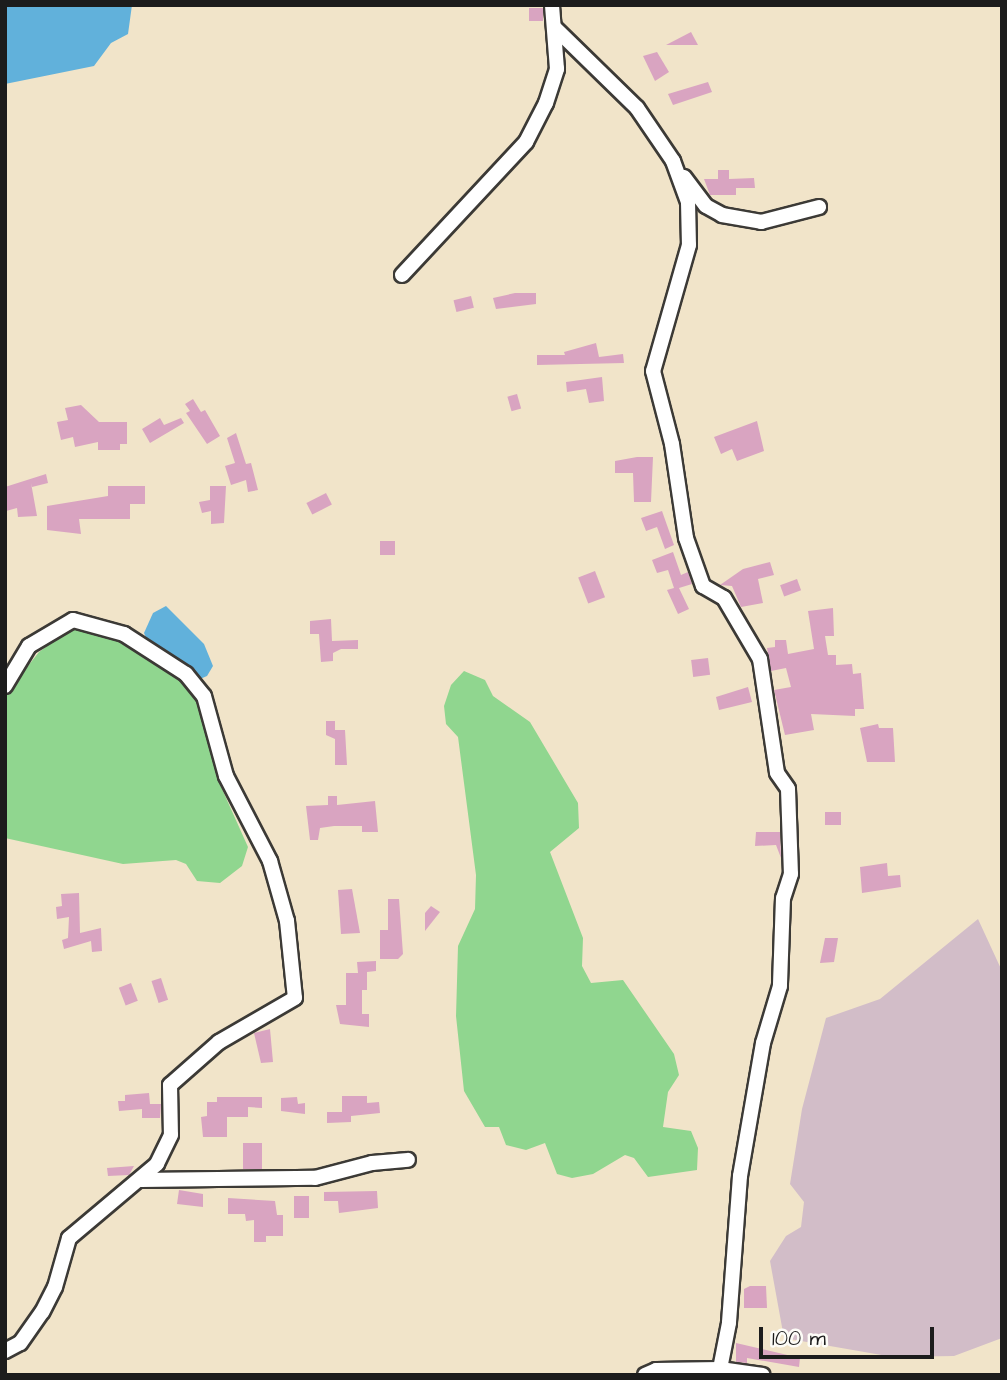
<!DOCTYPE html>
<style>
body{margin:0}
#map{position:relative;width:1007px;height:1380px;overflow:hidden;background:#f1e4c9;font-family:"Architects Daughter",sans-serif}
div>[style]{position:absolute}
[style*='--x']{left:calc(var(--x)*1px);top:calc(var(--y)*1px);width:calc(var(--w)*1px);rotate:calc(var(--a)*1deg)}
.industrial>*{inset:0;background:#d2bdc8}
.green>*{inset:0;background:#90d68f}
.water>*{inset:0;background:#61b1db}
.building>*{inset:0;background:#d9a4c1;transform-origin:0 0}
.roads{filter:drop-shadow(2px 0 #3c3a36) drop-shadow(-2px 0 #3c3a36) drop-shadow(0 2px #3c3a36) drop-shadow(0 -2px #3c3a36)}
.street>*{height:14px;margin:-7px;padding:0 7px;transform-origin:7px;border-radius:7px;background:#fff}
span{translate:-50% -50%;white-space:nowrap;text-align:center;line-height:1.15;-webkit-text-stroke:7px #fdfcf7;paint-order:stroke}
.frame{position:absolute;inset:0;border:7px solid #1c1c1c;pointer-events:none}
.scale{position:absolute;left:759px;top:1327px;width:175px;height:32px;box-sizing:border-box;border:4px solid #1c1c1c;border-top:0;padding-left:9px;font-size:21px;line-height:24px;white-space:nowrap;color:#1c1c1c;-webkit-text-stroke:5px #fdfcf7;paint-order:stroke}
</style>
<div id="map">
<div class="industrial">
<i style="clip-path:polygon(978px 919px,1002px 971px,1002px 1338px,954px 1356px,893px 1357px,784px 1338px,770px 1261px,786px 1236px,801px 1227px,804px 1202px,790px 1184px,802px 1109px,826px 1018px,880px 999px)"></i>
</div>
<div class="green">
<i style="clip-path:polygon(73px 627px,137px 645px,197px 695px,218px 780px,248px 847px,242px 866px,220px 883px,197px 881px,186px 864px,176px 860px,123px 864px,5px 838px,5px 695px,39px 652px)"></i>
<i style="clip-path:polygon(464px 671px,485px 680px,493px 696px,530px 722px,578px 803px,579px 828px,550px 852px,583px 938px,582px 966px,591px 983px,623px 980px,674px 1054px,679px 1075px,668px 1092px,663px 1127px,691px 1131px,698px 1148px,697px 1170px,648px 1177px,634px 1158px,625px 1155px,593px 1174px,572px 1178px,557px 1174px,545px 1143px,526px 1150px,506px 1145px,499px 1127px,485px 1127px,464px 1091px,456px 1016px,458px 946px,475px 909px,476px 875px,458px 737px,446px 724px,444px 706px,451px 685px)"></i>
</div>
<div class="water">
<i style="clip-path:polygon(5px 5px,132px 5px,128px 34px,111px 43px,94px 66px,5px 84px)"></i>
<i style="clip-path:polygon(166px 606px,204px 644px,213px 666px,207px 676px,200px 679px,147px 640px,144px 633px,153px 613px)"></i>
</div>
<div class="building">
<i style="left:529px;top:8px;width:14px;height:13px"></i>
<i style="clip-path:polygon(691px 32px,698px 45px,666px 45px)"></i>
<i style="clip-path:polygon(657px 52px,669px 72px,655px 81px,643px 56px)"></i>
<i style="clip-path:polygon(708px 82px,712px 92px,673px 105px,668px 94px)"></i>
<i style="clip-path:polygon(718px 170px,729px 170px,729px 179px,754px 178px,755px 188px,736px 188px,736px 195px,710px 195px,704px 179px,718px 179px)"></i>
<i style="clip-path:polygon(515px 293px,536px 293px,536px 304px,496px 309px,493px 298px)"></i>
<i style="left:471px;top:296px;width:12px;height:18px;rotate:76deg"></i>
<i style="clip-path:polygon(596px 343px,599px 357px,623px 354px,624px 363px,537px 365px,537px 355px,565px 355px,564px 352px)"></i>
<i style="clip-path:polygon(602px 377px,604px 401px,589px 403px,586px 389px,567px 392px,566px 382px)"></i>
<i style="left:517px;top:394px;width:15px;height:10px;rotate:74deg"></i>
<i style="clip-path:polygon(193px 399px,201px 412px,205px 410px,220px 436px,207px 444px,186px 413px,190px 411px,185px 404px)"></i>
<i style="clip-path:polygon(81px 405px,99px 422px,127px 422px,127px 444px,120px 444px,120px 450px,98px 450px,98px 442px,75px 447px,73px 437px,61px 440px,57px 422px,68px 420px,65px 408px)"></i>
<i style="clip-path:polygon(160px 418px,164px 425px,181px 418px,184px 423px,150px 443px,142px 429px)"></i>
<i style="clip-path:polygon(757px 421px,764px 451px,737px 461px,732px 449px,721px 454px,714px 437px)"></i>
<i style="clip-path:polygon(236px 433px,246px 464px,251px 463px,258px 490px,248px 492px,246px 480px,231px 485px,225px 466px,235px 463px,227px 438px)"></i>
<i style="clip-path:polygon(637px 457px,653px 457px,651px 502px,634px 502px,633px 473px,615px 473px,615px 461px)"></i>
<i style="clip-path:polygon(46px 474px,48px 483px,32px 487px,31px 483px,37px 516px,18px 517px,17px 508px,6px 511px,5px 487px)"></i>
<i style="clip-path:polygon(108px 486px,145px 486px,145px 504px,130px 504px,130px 519px,79px 519px,81px 534px,47px 530px,47px 506px,108px 496px)"></i>
<i style="clip-path:polygon(210px 486px,226px 486px,224px 523px,211px 524px,211px 511px,202px 513px,199px 502px,210px 500px)"></i>
<i style="left:326px;top:493px;width:13px;height:22px;rotate:63deg"></i>
<i style="clip-path:polygon(662px 511px,674px 545px,665px 549px,657px 527px,646px 531px,641px 518px)"></i>
<i style="left:380px;top:541px;width:15px;height:14px"></i>
<i style="clip-path:polygon(673px 552px,681px 575px,688px 572px,692px 584px,679px 588px,689px 609px,678px 614px,667px 590px,674px 588px,668px 570px,657px 573px,652px 560px)"></i>
<i style="clip-path:polygon(770px 562px,774px 575px,758px 579px,763px 603px,741px 607px,732px 586px,720px 585px,743px 569px)"></i>
<i style="left:595px;top:571px;width:28px;height:18px;rotate:69deg"></i>
<i style="left:797px;top:579px;width:12px;height:18px;rotate:70deg"></i>
<i style="clip-path:polygon(833px 608px,834px 636px,825px 636px,828px 655px,836px 655px,836px 665px,852px 664px,853px 674px,861px 673px,864px 709px,855px 709px,855px 716px,811px 714px,814px 730px,785px 735px,774px 690px,791px 687px,786px 668px,771px 671px,767px 648px,775px 647px,775px 640px,786px 640px,788px 654px,814px 649px,808px 611px)"></i>
<i style="clip-path:polygon(331px 619px,332px 641px,358px 640px,358px 649px,341px 649px,333px 653px,333px 661px,321px 662px,319px 634px,310px 634px,310px 621px)"></i>
<i style="left:708px;top:658px;width:17px;height:17px;rotate:83deg"></i>
<i style="clip-path:polygon(748px 687px,752px 702px,719px 710px,716px 697px)"></i>
<i style="clip-path:polygon(326px 721px,335px 721px,335px 730px,345px 730px,347px 765px,335px 765px,335px 739px,326px 735px)"></i>
<i style="clip-path:polygon(878px 724px,879px 728px,893px 728px,895px 762px,867px 762px,860px 728px)"></i>
<i style="clip-path:polygon(328px 796px,337px 796px,337px 805px,375px 801px,378px 832px,362px 832px,362px 826px,334px 826px,320px 828px,318px 840px,310px 840px,306px 806px,328px 805px)"></i>
<i style="left:825px;top:812px;width:16px;height:13px"></i>
<i style="clip-path:polygon(756px 832px,780px 832px,781px 858px,776px 845px,755px 846px)"></i>
<i style="clip-path:polygon(887px 863px,888px 876px,900px 875px,901px 887px,862px 893px,860px 867px)"></i>
<i style="clip-path:polygon(352px 889px,360px 933px,341px 934px,338px 890px)"></i>
<i style="clip-path:polygon(79px 893px,80px 933px,101px 928px,102px 951px,92px 952px,91px 941px,64px 949px,62px 940px,68px 938px,69px 917px,57px 919px,56px 907px,62px 906px,61px 894px)"></i>
<i style="clip-path:polygon(388px 899px,399px 899px,403px 954px,398px 959px,380px 959px,380px 930px,388px 930px)"></i>
<i style="clip-path:polygon(431px 906px,440px 912px,425px 931px,425px 913px)"></i>
<i style="clip-path:polygon(825px 938px,838px 938px,834px 962px,820px 963px)"></i>
<i style="clip-path:polygon(376px 961px,376px 971px,367px 972px,367px 990px,362px 990px,362px 1014px,369px 1014px,369px 1027px,340px 1024px,336px 1005px,346px 1005px,346px 973px,358px 973px,357px 962px)"></i>
<i style="left:161px;top:978px;width:23px;height:10px;rotate:72deg"></i>
<i style="left:131px;top:983px;width:19px;height:13px;rotate:69deg"></i>
<i style="clip-path:polygon(270px 1029px,273px 1062px,261px 1063px,254px 1033px)"></i>
<i style="clip-path:polygon(149px 1093px,150px 1104px,161px 1104px,160px 1118px,142px 1118px,142px 1109px,119px 1111px,118px 1101px,125px 1101px,125px 1095px)"></i>
<i style="clip-path:polygon(342px 1096px,367px 1096px,367px 1103px,379px 1102px,380px 1113px,351px 1116px,351px 1122px,327px 1123px,327px 1112px,342px 1112px)"></i>
<i style="clip-path:polygon(217px 1097px,262px 1097px,262px 1108px,248px 1107px,248px 1117px,227px 1117px,227px 1137px,203px 1137px,201px 1117px,207px 1116px,207px 1102px,217px 1102px)"></i>
<i style="clip-path:polygon(297px 1097px,298px 1104px,305px 1103px,305px 1114px,281px 1111px,281px 1098px)"></i>
<i style="left:243px;top:1143px;width:19px;height:26px"></i>
<i style="clip-path:polygon(134px 1166px,129px 1175px,108px 1176px,107px 1168px)"></i>
<i style="clip-path:polygon(179px 1190px,203px 1194px,203px 1207px,177px 1204px)"></i>
<i style="clip-path:polygon(377px 1191px,378px 1208px,339px 1213px,338px 1201px,324px 1201px,324px 1192px)"></i>
<i style="left:294px;top:1196px;width:15px;height:22px"></i>
<i style="clip-path:polygon(228px 1198px,275px 1201px,277px 1215px,283px 1215px,283px 1236px,266px 1236px,266px 1242px,254px 1242px,254px 1220px,246px 1221px,245px 1214px,228px 1214px)"></i>
<i style="clip-path:polygon(750px 1286px,766px 1286px,767px 1308px,744px 1308px,744px 1289px)"></i>
<i style="clip-path:polygon(736px 1343px,800px 1358px,799px 1367px,747px 1358px,747px 1363px,736px 1362px)"></i>
</div>
<div class="roads">
<div class="street">
<i style="--x:554;--y:27;--w:116;--a:44.3"></i>
<i style="--x:637;--y:108;--w:64;--a:55.8"></i>
<i style="--x:673;--y:161;--w:44;--a:69.9"></i>
<i style="--x:688;--y:202;--w:43;--a:88.7"></i>
<i style="--x:689;--y:245;--w:131;--a:105.9"></i>
<i style="--x:653;--y:371;--w:75;--a:75.4"></i>
<i style="--x:672;--y:444;--w:95;--a:81.5"></i>
<i style="--x:686;--y:538;--w:51;--a:70.5"></i>
<i style="--x:703;--y:586;--w:24;--a:30"></i>
<i style="--x:724;--y:598;--w:71;--a:59.5"></i>
<i style="--x:760;--y:659;--w:115;--a:81.5"></i>
<i style="--x:777;--y:773;--w:19;--a:55"></i>
<i style="--x:788;--y:789;--w:85;--a:88"></i>
<i style="--x:791;--y:874;--w:25;--a:108"></i>
<i style="--x:783;--y:898;--w:88;--a:92"></i>
<i style="--x:780;--y:986;--w:59;--a:106.6"></i>
<i style="--x:763;--y:1043;--w:135;--a:99.8"></i>
<i style="--x:740;--y:1176;--w:147;--a:94.3"></i>
<i style="--x:729;--y:1323;--w:47;--a:101.1"></i>
<i style="--x:684;--y:177;--w:36;--a:53"></i>
<i style="--x:706;--y:206;--w:18;--a:29"></i>
<i style="--x:722;--y:215;--w:40;--a:10"></i>
<i style="--x:761;--y:222;--w:60;--a:-14.5"></i>
<i style="--x:402;--y:275;--w:182;--a:-47"></i>
<i style="--x:526;--y:142;--w:44;--a:-62.9"></i>
<i style="--x:546;--y:103;--w:36;--a:-72"></i>
<i style="--x:557;--y:69;--w:64;--a:-94.5"></i>
<i style="--x:5;--y:686;--w:47;--a:-59"></i>
<i style="--x:29;--y:646;--w:51;--a:-30.6"></i>
<i style="--x:73;--y:620;--w:53;--a:15.4"></i>
<i style="--x:124;--y:634;--w:74;--a:32.8"></i>
<i style="--x:186;--y:674;--w:28;--a:51"></i>
<i style="--x:204;--y:696;--w:83;--a:74.6"></i>
<i style="--x:226;--y:776;--w:96;--a:62.6"></i>
<i style="--x:270;--y:861;--w:62;--a:74.2"></i>
<i style="--x:287;--y:921;--w:77;--a:84.1"></i>
<i style="--x:295;--y:998;--w:88;--a:149.9"></i>
<i style="--x:219;--y:1042;--w:65;--a:138.7"></i>
<i style="--x:170;--y:1085;--w:50;--a:88.9"></i>
<i style="--x:171;--y:1135;--w:32;--a:116"></i>
<i style="--x:157;--y:1164;--w:115;--a:139.9"></i>
<i style="--x:69;--y:1238;--w:51;--a:105.9"></i>
<i style="--x:55;--y:1287;--w:28;--a:117"></i>
<i style="--x:42;--y:1312;--w:38;--a:125"></i>
<i style="--x:20;--y:1343;--w:17;--a:152"></i>
<i style="--x:141;--y:1180;--w:174;--a:-0.7"></i>
<i style="--x:315;--y:1178;--w:59;--a:-14.7"></i>
<i style="--x:372;--y:1163;--w:36;--a:-5"></i>
<i style="--x:645;--y:1375;--w:12;--a:-24"></i>
<i style="--x:656;--y:1370;--w:64;--a:-0.9"></i>
<i style="--x:720;--y:1369;--w:43;--a:7.9"></i>
</div>
</div>
<div class="frame"></div>
<div class="scale">100 m</div>
</div>
